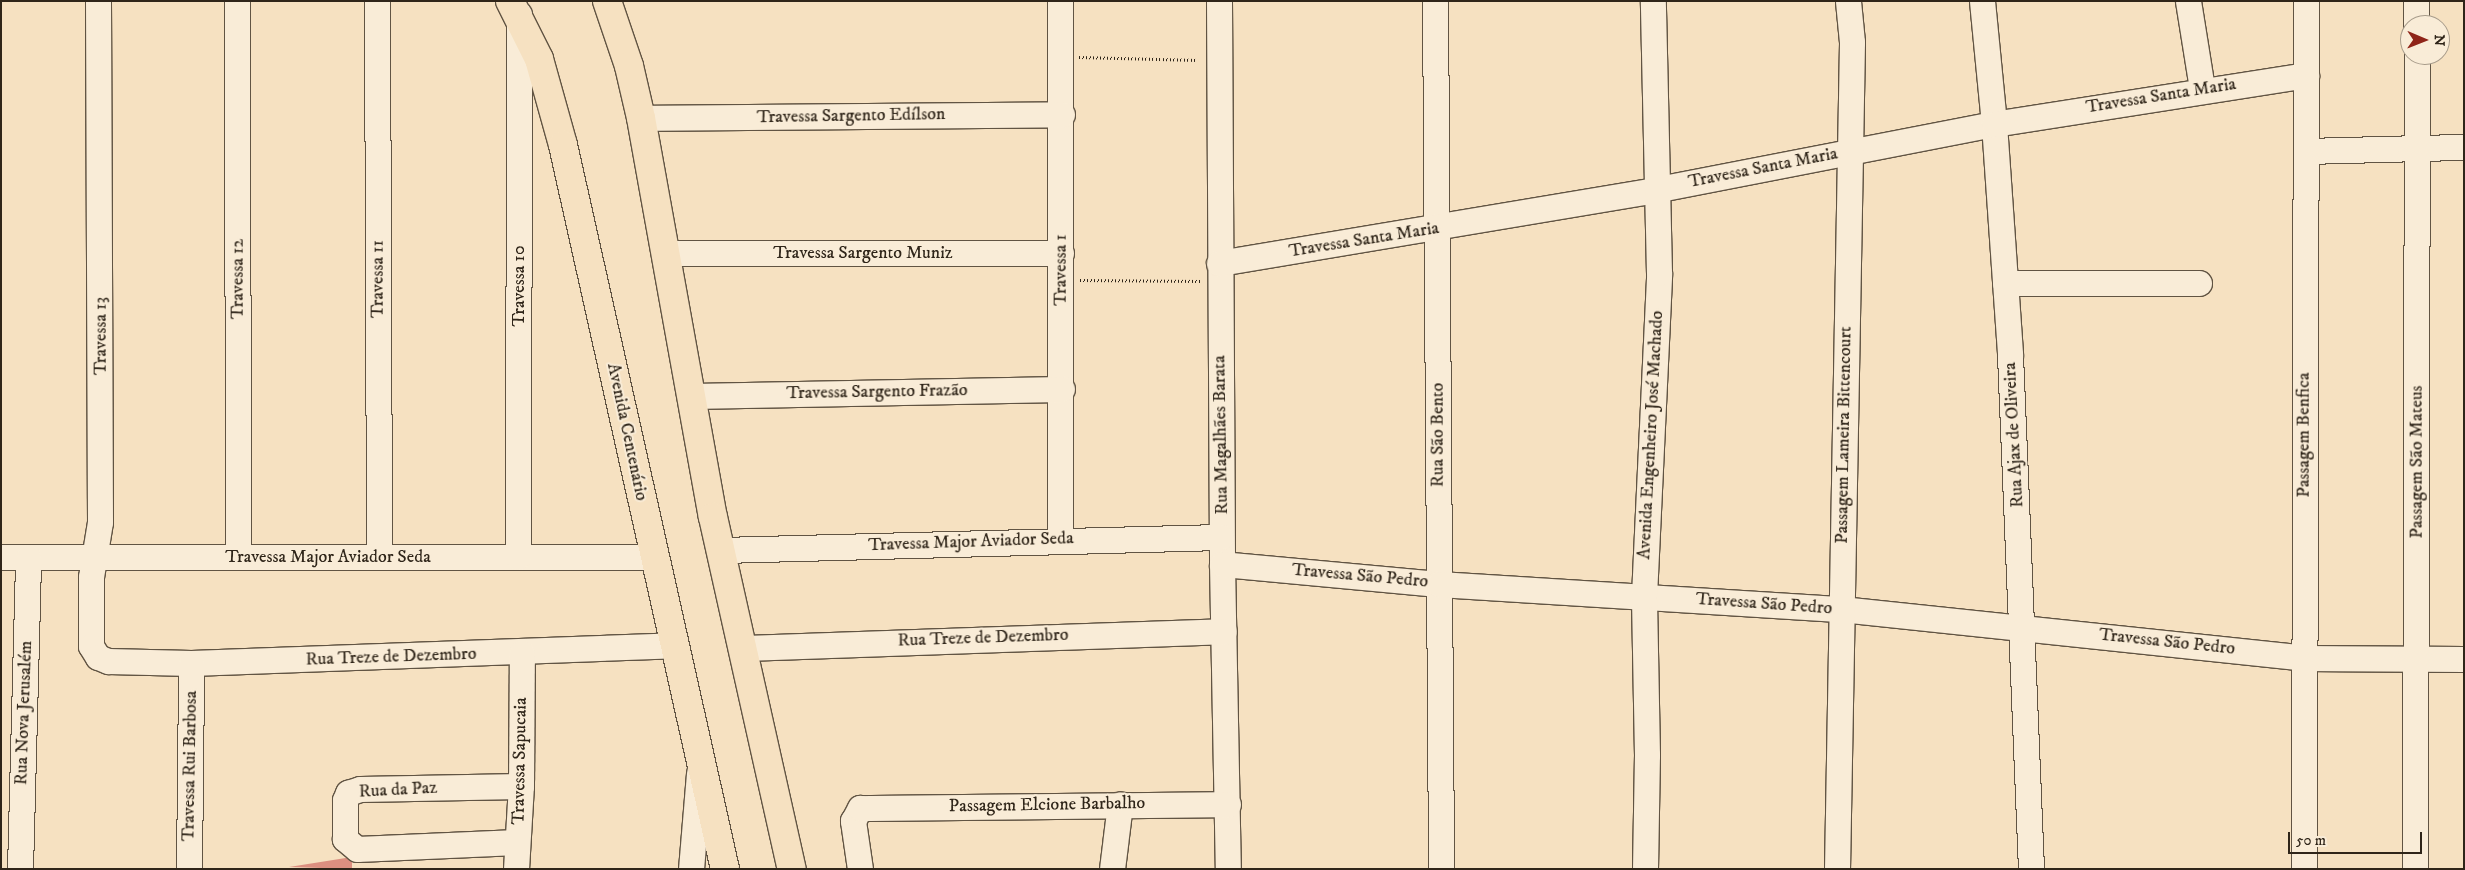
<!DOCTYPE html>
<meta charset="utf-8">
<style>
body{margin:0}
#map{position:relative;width:2465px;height:870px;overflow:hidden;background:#f6e1c1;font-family:"IM FELL DW Pica",serif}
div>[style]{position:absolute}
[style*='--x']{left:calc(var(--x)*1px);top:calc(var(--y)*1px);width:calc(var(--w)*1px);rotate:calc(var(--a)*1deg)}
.building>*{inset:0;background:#dc8f80}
.path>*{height:3px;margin-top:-1.5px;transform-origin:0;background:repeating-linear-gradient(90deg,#2f2519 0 1px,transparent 0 3.5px)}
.roads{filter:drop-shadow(1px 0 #615443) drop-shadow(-1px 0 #615443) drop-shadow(0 1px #615443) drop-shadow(0 -1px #615443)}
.minor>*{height:25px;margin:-12.5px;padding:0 12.5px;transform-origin:12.5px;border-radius:12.5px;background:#f9ecd7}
.major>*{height:28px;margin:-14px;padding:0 14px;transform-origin:14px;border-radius:14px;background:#f6e1c1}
span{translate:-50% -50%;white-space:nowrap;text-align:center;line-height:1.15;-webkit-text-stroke:4px #f9ecd7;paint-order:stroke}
.street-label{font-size:18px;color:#2f2519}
.frame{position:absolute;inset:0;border:2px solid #2f2519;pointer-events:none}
.north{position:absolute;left:2400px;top:15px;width:50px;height:50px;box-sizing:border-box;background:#f9ecd7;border:1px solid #a89c8b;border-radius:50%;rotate:91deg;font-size:14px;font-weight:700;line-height:20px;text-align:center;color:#2f2519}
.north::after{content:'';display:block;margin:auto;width:18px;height:22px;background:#8f2418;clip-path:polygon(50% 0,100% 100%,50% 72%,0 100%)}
.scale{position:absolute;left:2288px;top:832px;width:134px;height:22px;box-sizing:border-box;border:2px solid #2f2519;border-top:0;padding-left:6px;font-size:15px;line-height:18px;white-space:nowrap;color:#2f2519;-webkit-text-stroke:4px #f9ecd7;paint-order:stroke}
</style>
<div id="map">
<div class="building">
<i style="clip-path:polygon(352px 857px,352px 869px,289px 867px)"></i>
</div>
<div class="path">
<i style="--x:1079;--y:57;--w:119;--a:1.4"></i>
<i style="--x:1080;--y:280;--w:121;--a:0.5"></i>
</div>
<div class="roads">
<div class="minor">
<i style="--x:98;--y:1;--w:521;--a:89.78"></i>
<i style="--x:100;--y:522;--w:56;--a:99.3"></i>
<i style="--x:91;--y:577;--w:69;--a:90"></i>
<i style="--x:91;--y:646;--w:13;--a:58"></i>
<i style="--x:98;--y:657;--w:11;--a:22"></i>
<i style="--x:108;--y:661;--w:83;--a:1.4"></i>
<i style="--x:191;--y:663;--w:484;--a:-2.1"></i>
<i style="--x:237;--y:1;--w:556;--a:89.9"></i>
<i style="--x:377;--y:1;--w:556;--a:89.79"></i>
<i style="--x:1060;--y:1;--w:538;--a:90"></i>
<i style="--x:1219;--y:1;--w:563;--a:89.69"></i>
<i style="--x:1222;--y:564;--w:305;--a:88.9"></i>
<i style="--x:1435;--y:1;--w:868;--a:89.6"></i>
<i style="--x:1982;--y:1;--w:124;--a:84.4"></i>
<i style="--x:1994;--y:124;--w:232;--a:86"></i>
<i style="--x:2010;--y:355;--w:514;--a:87.66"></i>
<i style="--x:2188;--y:1;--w:88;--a:80.9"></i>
<i style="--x:2416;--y:1;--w:24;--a:90"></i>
<i style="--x:641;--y:118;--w:421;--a:-0.5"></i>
<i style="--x:2306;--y:151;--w:158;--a:-1.5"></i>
<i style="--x:664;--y:253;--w:397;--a:0"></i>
<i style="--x:1219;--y:263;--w:446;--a:-9.5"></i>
<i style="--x:1659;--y:189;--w:341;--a:-11"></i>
<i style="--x:1994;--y:124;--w:316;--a:-8.9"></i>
<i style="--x:2005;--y:283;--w:194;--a:0"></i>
<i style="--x:691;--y:396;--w:371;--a:-1.1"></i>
<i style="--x:721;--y:550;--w:500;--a:-1.49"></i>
<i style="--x:1;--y:557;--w:653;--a:0"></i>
<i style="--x:518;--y:557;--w:543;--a:-89.89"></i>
<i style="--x:1222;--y:564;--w:218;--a:5.3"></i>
<i style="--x:1439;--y:584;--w:403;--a:3.6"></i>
<i style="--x:1841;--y:609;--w:466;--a:6"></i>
<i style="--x:2304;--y:658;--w:160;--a:0.4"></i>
<i style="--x:743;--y:648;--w:481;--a:-2"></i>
<i style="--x:517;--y:842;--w:160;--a:177.5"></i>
<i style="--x:357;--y:849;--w:16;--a:-140"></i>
<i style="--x:345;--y:839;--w:39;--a:-90"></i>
<i style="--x:345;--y:800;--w:8;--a:-67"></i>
<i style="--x:348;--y:793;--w:13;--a:-18"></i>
<i style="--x:360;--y:789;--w:161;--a:-1.1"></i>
<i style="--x:20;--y:869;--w:312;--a:-88.5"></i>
<i style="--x:189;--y:869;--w:206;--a:-89.4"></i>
<i style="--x:516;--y:869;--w:83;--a:-86.6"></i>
<i style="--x:521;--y:786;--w:133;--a:-89.6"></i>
<i style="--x:691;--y:869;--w:96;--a:-85.2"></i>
<i style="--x:860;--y:869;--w:49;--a:-98.3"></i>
<i style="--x:853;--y:821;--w:15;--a:-62"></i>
<i style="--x:860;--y:808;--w:368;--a:-0.6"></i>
<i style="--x:1112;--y:869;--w:65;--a:-83"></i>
<i style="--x:1645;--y:869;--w:114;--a:-89"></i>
<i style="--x:1647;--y:755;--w:159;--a:-91.1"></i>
<i style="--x:1644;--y:596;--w:323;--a:-87.3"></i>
<i style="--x:1659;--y:273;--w:272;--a:-91.3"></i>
<i style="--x:1837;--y:869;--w:827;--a:-88.96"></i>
<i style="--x:1852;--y:42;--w:41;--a:-95.6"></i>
<i style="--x:2304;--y:869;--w:868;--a:-89.87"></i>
<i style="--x:2415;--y:869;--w:814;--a:-89.86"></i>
</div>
<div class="major">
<i style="--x:510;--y:1;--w:65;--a:63.4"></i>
<i style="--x:539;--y:59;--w:89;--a:74.4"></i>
<i style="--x:563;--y:145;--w:742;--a:77.39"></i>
<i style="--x:607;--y:1;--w:69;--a:71.3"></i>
<i style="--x:629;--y:66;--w:53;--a:77"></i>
<i style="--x:641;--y:118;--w:405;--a:79.8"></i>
<i style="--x:713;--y:517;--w:361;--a:77.4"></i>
</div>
</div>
<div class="street-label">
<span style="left:2161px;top:96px;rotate:-9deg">Travessa Santa Maria</span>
<span style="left:851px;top:116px;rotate:-1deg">Travessa Sargento Edílson</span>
<span style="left:1763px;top:168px;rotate:-11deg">Travessa Santa Maria</span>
<span style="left:1364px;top:240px;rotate:-9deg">Travessa Santa Maria</span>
<span style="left:863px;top:253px">Travessa Sargento Muniz</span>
<span style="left:1061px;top:270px;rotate:-90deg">Travessa 1</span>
<span style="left:238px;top:279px;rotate:-90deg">Travessa 12</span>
<span style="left:378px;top:279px;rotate:-90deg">Travessa 11</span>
<span style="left:519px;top:286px;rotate:-90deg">Travessa 10</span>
<span style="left:101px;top:336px;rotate:-90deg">Travessa 13</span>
<span style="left:877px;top:392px;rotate:-1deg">Travessa Sargento Frazão</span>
<span style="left:627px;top:432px;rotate:78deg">Avenida Centenário</span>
<span style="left:1221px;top:435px;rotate:-91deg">Rua Magalhães Barata</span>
<span style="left:1438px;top:435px;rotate:-90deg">Rua São Bento</span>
<span style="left:1651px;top:435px;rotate:-87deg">Avenida Engenheiro José Machado</span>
<span style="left:1844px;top:435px;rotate:-89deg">Passagem Lameira Bittencourt</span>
<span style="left:2014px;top:435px;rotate:-93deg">Rua Ajax de Oliveira</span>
<span style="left:2304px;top:435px;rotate:-90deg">Passagem Benfica</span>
<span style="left:2417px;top:462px;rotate:-90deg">Passagem São Mateus</span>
<span style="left:971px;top:542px;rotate:-2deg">Travessa Major Aviador Seda</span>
<span style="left:328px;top:557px">Travessa Major Aviador Seda</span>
<span style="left:1360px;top:576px;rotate:5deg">Travessa São Pedro</span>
<span style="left:1764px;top:604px;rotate:4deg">Travessa São Pedro</span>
<span style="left:983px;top:638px;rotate:-2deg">Rua Treze de Dezembro</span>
<span style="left:2167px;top:642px;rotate:6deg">Travessa São Pedro</span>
<span style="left:391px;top:657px;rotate:-2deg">Rua Treze de Dezembro</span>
<span style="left:24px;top:713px;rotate:-88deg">Rua Nova Jerusalém</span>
<span style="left:520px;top:761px;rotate:-89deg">Travessa Sapucaia</span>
<span style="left:190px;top:766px;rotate:-89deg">Travessa Rui Barbosa</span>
<span style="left:398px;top:790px;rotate:-3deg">Rua da Paz</span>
<span style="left:1047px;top:805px;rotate:-1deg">Passagem Elcione Barbalho</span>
</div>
<div class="frame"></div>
<div class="north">N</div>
<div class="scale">50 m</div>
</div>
